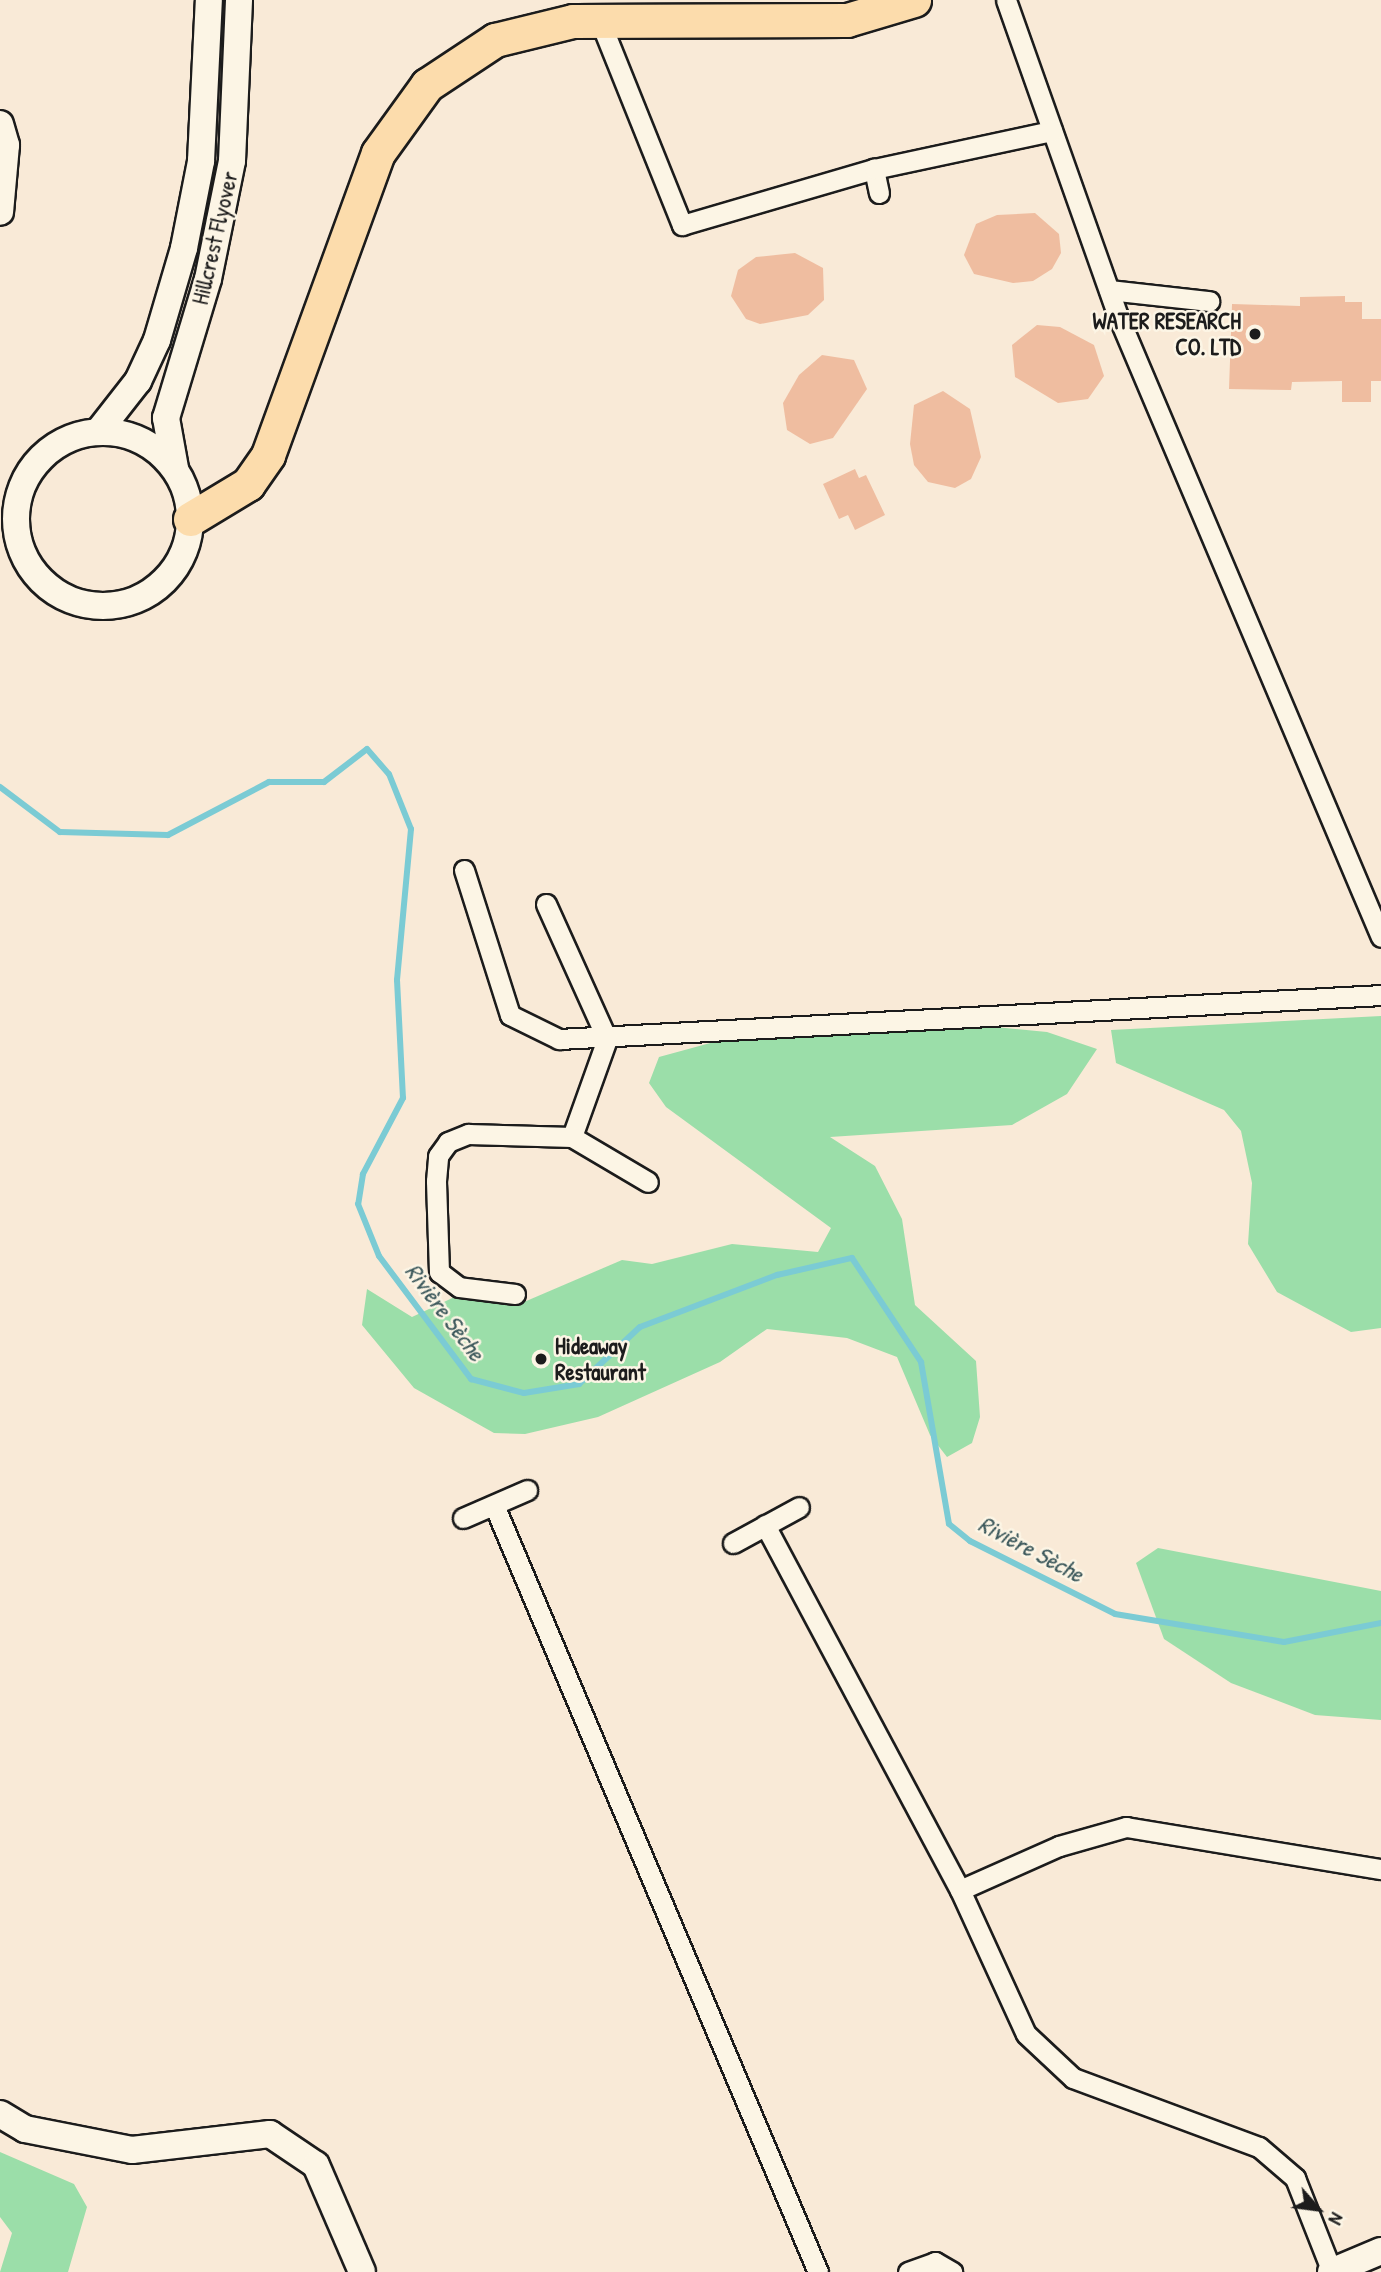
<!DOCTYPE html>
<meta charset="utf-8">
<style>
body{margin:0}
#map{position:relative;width:1381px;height:2272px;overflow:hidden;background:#f9ead7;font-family:"Patrick Hand",sans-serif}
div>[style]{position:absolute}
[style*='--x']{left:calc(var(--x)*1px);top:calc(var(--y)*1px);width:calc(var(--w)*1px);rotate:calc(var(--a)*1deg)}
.green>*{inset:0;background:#9bdea9}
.stream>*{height:6px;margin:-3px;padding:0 3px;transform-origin:3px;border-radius:3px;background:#7bcbd4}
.building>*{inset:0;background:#efbda0}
.roads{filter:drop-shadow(2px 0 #1c1c1c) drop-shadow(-2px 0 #1c1c1c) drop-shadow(0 2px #1c1c1c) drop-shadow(0 -2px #1c1c1c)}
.street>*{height:19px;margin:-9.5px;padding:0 9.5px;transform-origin:9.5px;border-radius:9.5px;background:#fcf5e5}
.secondary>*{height:26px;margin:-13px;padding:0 13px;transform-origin:13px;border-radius:13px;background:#fcf5e5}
.secondary>.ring{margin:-13px;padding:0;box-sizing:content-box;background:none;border:26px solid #fcf5e5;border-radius:50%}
.highway>*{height:33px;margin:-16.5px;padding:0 16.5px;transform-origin:16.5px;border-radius:16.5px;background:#fcdcac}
.dots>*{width:19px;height:19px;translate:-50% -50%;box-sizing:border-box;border:4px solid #fcf5e5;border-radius:50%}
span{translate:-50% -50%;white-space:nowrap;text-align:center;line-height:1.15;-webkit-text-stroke:5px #fcf5e5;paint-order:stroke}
.street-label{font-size:23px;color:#1c1c1c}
.poi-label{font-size:23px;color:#1c1c1c;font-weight:700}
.right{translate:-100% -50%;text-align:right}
.left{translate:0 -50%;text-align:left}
.water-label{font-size:24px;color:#3d595c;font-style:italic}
.north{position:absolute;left:1283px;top:2174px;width:70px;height:70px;-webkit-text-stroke:5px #fcf5e5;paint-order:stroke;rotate:118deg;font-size:19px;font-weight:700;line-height:28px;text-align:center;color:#1c1c1c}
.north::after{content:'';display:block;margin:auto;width:24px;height:32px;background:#1c1c1c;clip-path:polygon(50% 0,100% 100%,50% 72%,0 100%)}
</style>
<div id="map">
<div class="green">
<i style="clip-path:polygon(1381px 1016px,1381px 1328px,1351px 1332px,1277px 1292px,1248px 1244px,1252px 1183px,1241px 1131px,1224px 1110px,1116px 1063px,1111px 1030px)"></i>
<i style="clip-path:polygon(965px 1024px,1047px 1032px,1097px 1049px,1067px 1094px,1012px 1125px,830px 1137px,875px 1166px,902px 1219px,915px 1305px,976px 1361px,980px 1417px,972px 1443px,947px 1457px,930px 1435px,897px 1357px,847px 1338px,767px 1329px,720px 1362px,598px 1417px,525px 1434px,494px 1433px,414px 1388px,362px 1325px,367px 1289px,412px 1317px,463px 1293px,517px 1305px,622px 1260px,652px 1264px,732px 1244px,818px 1252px,831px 1228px,666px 1107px,649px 1083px,659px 1057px,714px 1042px)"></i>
<i style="clip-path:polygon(1158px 1548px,1381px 1591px,1381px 1720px,1315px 1715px,1231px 1683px,1164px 1639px,1136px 1563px)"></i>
<i style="clip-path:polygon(0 2152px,74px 2184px,87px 2207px,68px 2272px,0 2272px,12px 2233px,0 2217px)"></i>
</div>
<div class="stream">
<i style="--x:0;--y:787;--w:75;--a:36.9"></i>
<i style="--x:60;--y:832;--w:108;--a:1.6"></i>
<i style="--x:168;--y:835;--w:114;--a:-27.7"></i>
<i style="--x:269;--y:782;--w:55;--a:0"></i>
<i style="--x:324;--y:782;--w:54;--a:-37.5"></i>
<i style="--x:367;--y:749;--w:33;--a:49"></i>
<i style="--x:389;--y:774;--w:59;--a:68.2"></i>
<i style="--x:411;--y:829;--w:152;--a:95.3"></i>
<i style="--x:397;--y:980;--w:118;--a:87.1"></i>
<i style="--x:403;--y:1098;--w:86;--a:117.8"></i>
<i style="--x:363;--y:1174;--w:30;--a:99"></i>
<i style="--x:358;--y:1204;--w:56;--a:68"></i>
<i style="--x:379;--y:1256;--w:154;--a:53.2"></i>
<i style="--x:471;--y:1379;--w:55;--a:14.8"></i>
<i style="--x:524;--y:1393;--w:56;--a:-9.3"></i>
<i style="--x:579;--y:1384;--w:83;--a:-43.1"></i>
<i style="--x:640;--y:1327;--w:147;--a:-20.8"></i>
<i style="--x:777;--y:1275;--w:77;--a:-12.8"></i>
<i style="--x:852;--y:1258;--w:125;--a:56.4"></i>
<i style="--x:921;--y:1362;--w:164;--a:80.2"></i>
<i style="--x:949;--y:1524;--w:27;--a:39"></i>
<i style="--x:970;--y:1541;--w:162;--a:26.7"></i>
<i style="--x:1115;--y:1614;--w:171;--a:9.4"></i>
<i style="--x:1284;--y:1642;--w:99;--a:-11.1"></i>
</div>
<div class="building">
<i style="clip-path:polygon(1035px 213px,1059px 234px,1061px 253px,1052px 269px,1033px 281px,1013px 283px,974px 274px,964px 255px,976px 224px,997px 215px)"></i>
<i style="clip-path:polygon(795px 253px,823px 268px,824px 300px,808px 315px,760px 324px,746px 319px,731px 296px,738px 270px,756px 257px)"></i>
<i style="clip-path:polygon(1345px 296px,1345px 302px,1362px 302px,1362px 319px,1381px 319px,1381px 381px,1371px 381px,1371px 402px,1342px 402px,1342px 381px,1292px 382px,1291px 390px,1229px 389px,1232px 304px,1300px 306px,1300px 297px)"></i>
<i style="clip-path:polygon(1037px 325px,1060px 327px,1094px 345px,1104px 376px,1088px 399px,1058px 403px,1015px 377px,1012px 345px)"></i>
<i style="clip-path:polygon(822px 355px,854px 360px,867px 389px,833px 438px,810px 444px,787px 430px,783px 403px,799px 375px)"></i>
<i style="clip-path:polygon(943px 391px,970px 409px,981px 457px,971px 479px,955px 488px,928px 482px,914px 465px,910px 444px,914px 405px)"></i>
<i style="clip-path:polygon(855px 469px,859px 478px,866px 475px,885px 515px,855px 530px,848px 515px,839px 519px,823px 484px)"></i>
</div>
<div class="roads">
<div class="street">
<i style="--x:1006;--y:0;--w:335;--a:70.5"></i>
<i style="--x:1118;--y:316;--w:674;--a:67.05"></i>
<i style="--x:600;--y:21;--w:220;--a:68.1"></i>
<i style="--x:682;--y:225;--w:200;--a:-16.3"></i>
<i style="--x:879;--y:193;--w:25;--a:-102"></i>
<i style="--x:874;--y:169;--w:182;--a:-12.1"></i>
<i style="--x:1109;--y:290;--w:101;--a:6.3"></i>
<i style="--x:464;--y:870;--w:152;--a:72.4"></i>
<i style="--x:510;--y:1015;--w:55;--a:26.1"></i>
<i style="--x:559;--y:1039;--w:823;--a:-3.06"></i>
<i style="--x:546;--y:904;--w:148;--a:65.7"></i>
<i style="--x:607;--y:1039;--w:104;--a:109.7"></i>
<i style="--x:515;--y:1294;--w:56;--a:-172.9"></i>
<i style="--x:459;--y:1287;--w:25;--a:-143"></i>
<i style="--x:439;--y:1272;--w:91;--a:-91.9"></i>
<i style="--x:436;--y:1181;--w:25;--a:-85"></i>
<i style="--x:438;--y:1156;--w:17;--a:-54"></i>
<i style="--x:448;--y:1142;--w:22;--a:-22"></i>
<i style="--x:468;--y:1134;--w:104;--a:1.7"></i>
<i style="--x:572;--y:1137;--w:88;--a:30.6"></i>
<i style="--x:494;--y:1505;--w:833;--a:67.1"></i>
<i style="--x:463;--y:1518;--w:70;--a:-23.6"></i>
<i style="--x:765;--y:1525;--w:414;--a:61.9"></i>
<i style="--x:960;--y:1890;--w:158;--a:65.4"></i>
<i style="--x:1026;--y:2034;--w:64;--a:43.1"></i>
<i style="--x:1073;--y:2078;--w:198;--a:20.4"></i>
<i style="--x:1259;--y:2147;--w:48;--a:40.7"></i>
<i style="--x:1295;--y:2178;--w:101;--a:68.5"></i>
<i style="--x:733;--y:1543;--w:75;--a:-28.6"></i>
<i style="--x:960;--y:1890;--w:108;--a:-24"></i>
<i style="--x:1059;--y:1846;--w:70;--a:-15.8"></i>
<i style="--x:1126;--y:1827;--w:258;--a:9.4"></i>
<i style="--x:908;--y:2272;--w:29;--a:-20"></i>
<i style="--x:935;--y:2262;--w:20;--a:30"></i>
</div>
<div class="secondary">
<i style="--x:0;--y:124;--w:22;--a:74"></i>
<i style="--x:6;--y:145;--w:67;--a:95.1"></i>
<i class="ring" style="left:16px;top:432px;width:148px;height:148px"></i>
<i style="--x:98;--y:432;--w:65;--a:-51.9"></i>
<i style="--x:138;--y:381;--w:45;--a:-65.1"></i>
<i style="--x:157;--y:340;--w:96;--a:-73.6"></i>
<i style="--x:184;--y:248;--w:89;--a:-78.9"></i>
<i style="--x:201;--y:161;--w:161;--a:-87.2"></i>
<i style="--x:175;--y:468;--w:51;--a:-100.2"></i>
<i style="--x:166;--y:418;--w:145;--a:-73.2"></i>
<i style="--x:208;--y:279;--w:120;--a:-78.5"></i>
<i style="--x:232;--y:161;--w:161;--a:-87.5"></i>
<i style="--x:0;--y:2114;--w:29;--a:31"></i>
<i style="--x:25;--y:2129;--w:109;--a:11.1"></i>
<i style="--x:132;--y:2150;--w:139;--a:-6.6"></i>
<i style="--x:270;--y:2134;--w:55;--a:34"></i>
<i style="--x:316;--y:2165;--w:116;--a:66.7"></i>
<i style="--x:1331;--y:2272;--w:54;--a:-22.8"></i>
</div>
<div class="highway">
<i style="--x:190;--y:519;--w:68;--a:-31.1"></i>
<i style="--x:248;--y:484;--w:35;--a:-55"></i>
<i style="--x:268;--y:455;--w:321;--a:-70"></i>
<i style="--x:378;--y:153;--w:84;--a:-54.2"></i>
<i style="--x:427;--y:85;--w:82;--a:-33.5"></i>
<i style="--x:495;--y:40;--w:80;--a:-13.7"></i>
<i style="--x:573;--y:21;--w:274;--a:-0.2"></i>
<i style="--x:847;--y:20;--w:70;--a:-16.6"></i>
</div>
</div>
<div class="dots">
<i style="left:1255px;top:334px;background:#1c1c1c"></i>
<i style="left:541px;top:1359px;background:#1c1c1c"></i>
</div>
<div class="street-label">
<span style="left:215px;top:238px;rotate:-77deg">Hillcrest Flyover</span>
</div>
<div class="poi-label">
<span class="right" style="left:1241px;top:334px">WATER RESEARCH<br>CO. LTD</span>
<span class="left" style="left:555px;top:1359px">Hideaway<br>Restaurant</span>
</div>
<div class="water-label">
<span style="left:445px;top:1312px;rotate:53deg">Rivière Sèche</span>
<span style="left:1031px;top:1549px;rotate:28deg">Rivière Sèche</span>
</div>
<div class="north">N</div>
</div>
